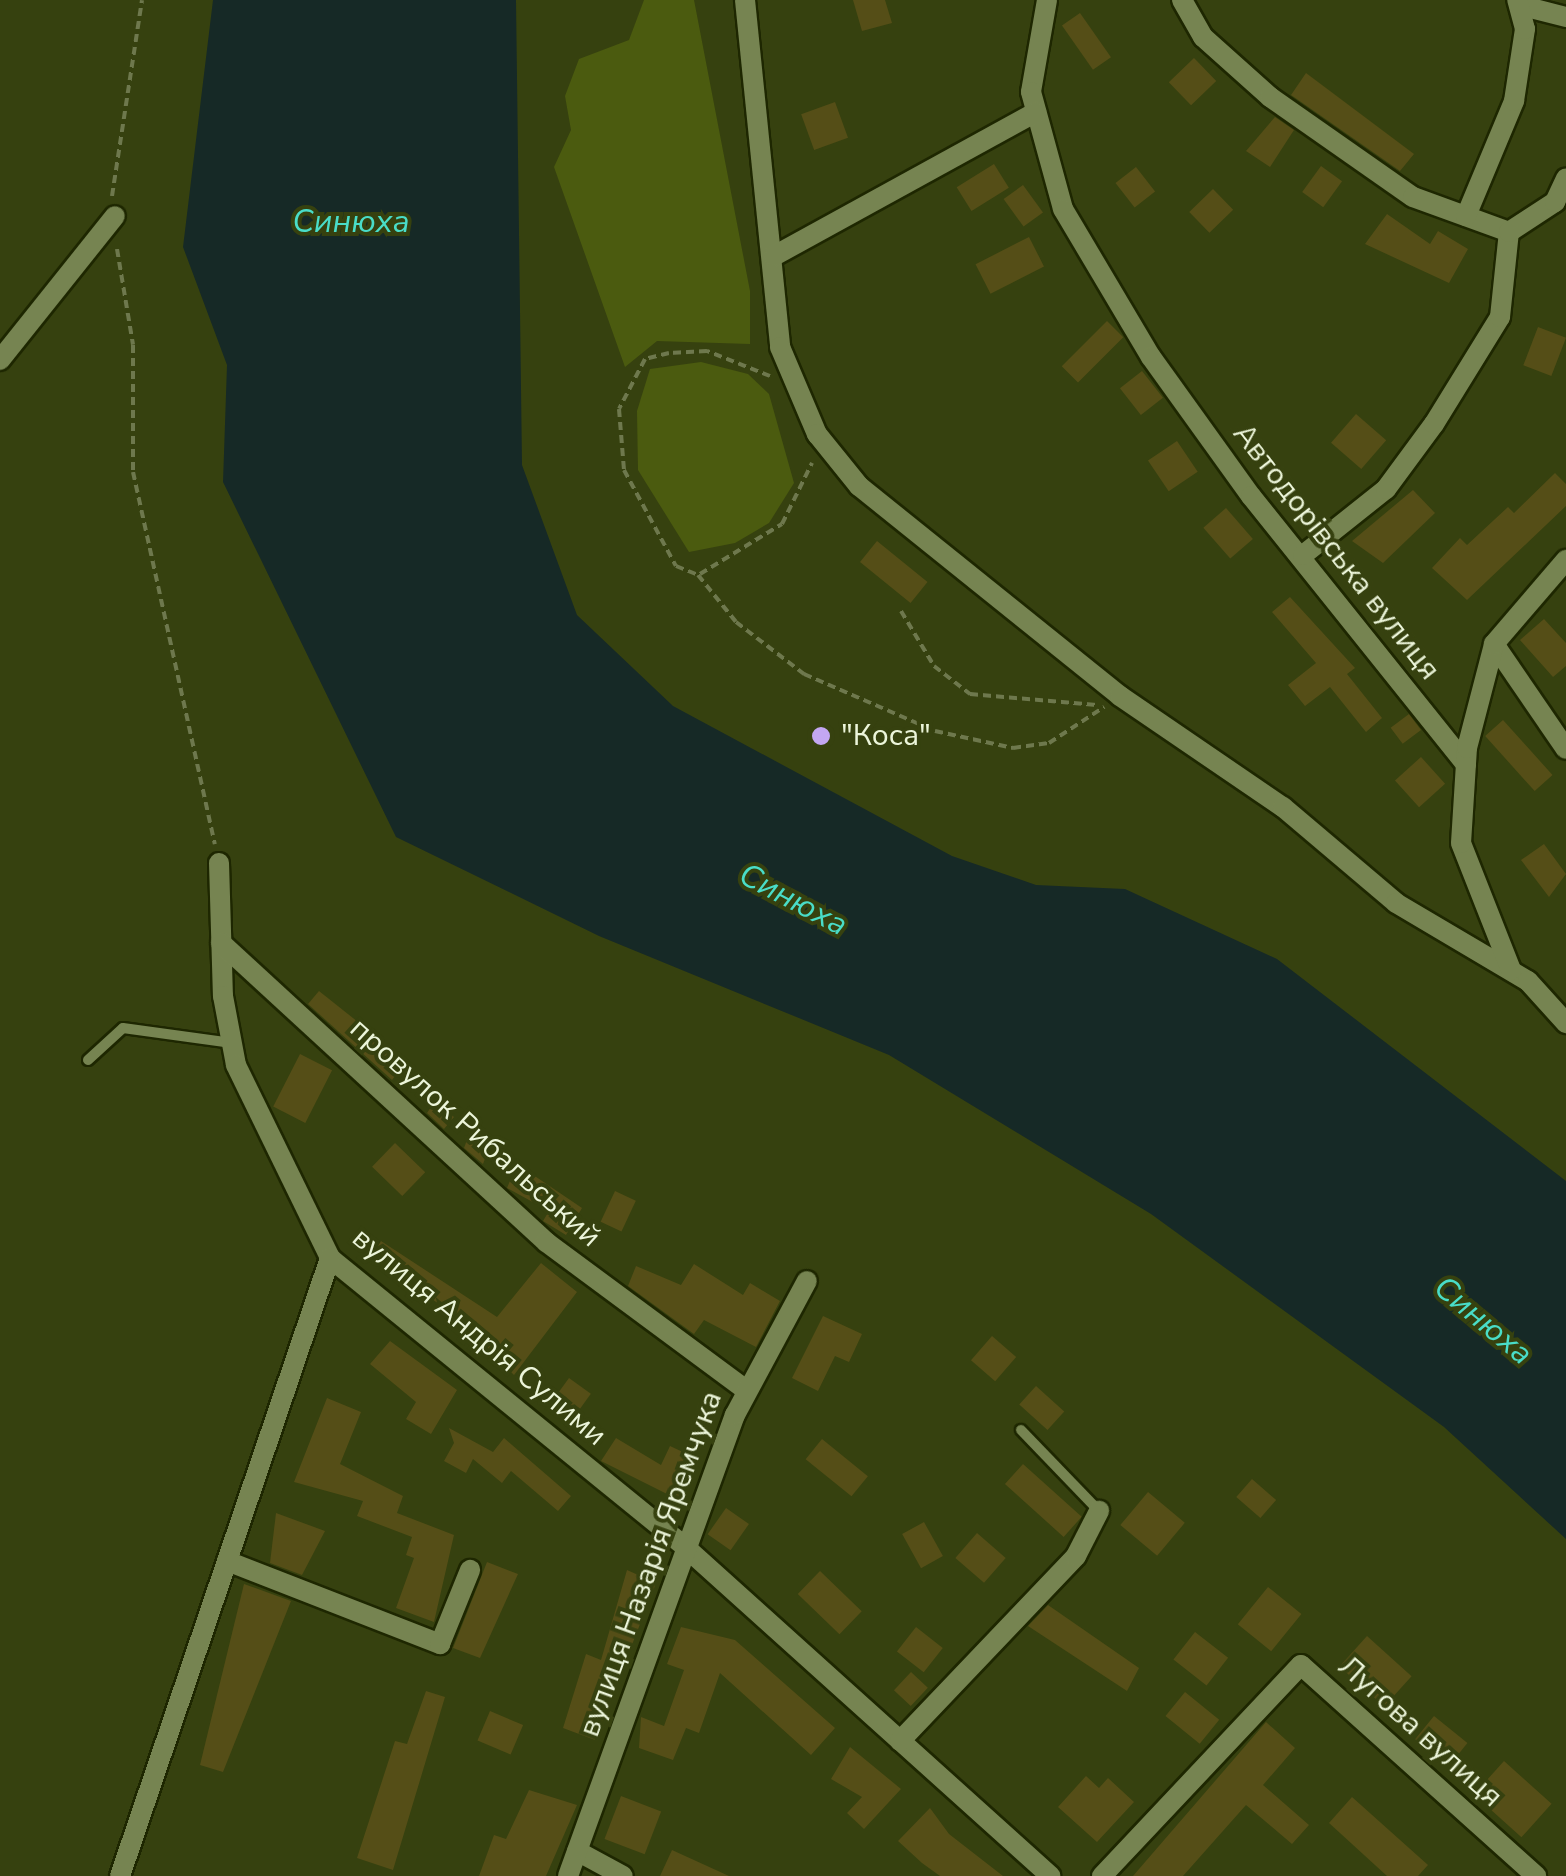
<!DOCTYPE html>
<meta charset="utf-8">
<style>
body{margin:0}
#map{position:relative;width:1566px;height:1876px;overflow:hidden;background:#36410f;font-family:"Nunito Sans",sans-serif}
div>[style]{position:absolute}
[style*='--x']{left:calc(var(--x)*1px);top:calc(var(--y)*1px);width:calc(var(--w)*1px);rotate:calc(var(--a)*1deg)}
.green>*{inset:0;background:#4b5b0f}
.water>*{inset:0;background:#162926}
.building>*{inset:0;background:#554e17;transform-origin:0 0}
.path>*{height:4px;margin-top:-2px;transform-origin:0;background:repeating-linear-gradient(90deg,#6e784d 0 8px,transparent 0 13px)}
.roads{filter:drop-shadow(2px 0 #1e2701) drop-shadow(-2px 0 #1e2701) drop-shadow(0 2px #1e2701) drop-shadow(0 -2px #1e2701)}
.lane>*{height:10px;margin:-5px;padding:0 5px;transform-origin:5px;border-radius:5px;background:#768451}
.street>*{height:20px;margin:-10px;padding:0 10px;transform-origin:10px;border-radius:10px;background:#768451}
.dots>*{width:28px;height:28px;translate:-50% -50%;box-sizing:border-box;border:5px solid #36410f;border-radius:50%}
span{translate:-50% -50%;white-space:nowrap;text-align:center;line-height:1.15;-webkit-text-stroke:8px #36410f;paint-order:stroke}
.street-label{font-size:30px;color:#ecf5da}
.poi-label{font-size:30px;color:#ecf5da}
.left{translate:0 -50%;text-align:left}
.water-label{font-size:32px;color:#49ddc8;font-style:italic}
</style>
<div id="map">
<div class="green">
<i style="clip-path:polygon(644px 0,694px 0,750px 291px,750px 344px,657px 341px,625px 367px,554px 167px,571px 130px,565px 96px,579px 59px,629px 40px)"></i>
<i style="clip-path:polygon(701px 362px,748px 374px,769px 394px,794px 483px,769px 523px,735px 543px,689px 552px,638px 470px,637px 411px,650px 369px)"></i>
</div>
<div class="water">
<i style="clip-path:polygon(213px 0,516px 0,522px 465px,577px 615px,673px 706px,952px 856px,1036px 885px,1125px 889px,1277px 959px,1566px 1181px,1566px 1539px,1444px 1427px,1151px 1214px,889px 1055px,599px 936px,396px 837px,223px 482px,227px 365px,183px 247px)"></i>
</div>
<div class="building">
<i style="clip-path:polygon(853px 0,885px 0,892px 23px,862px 31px)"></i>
<i style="left:1080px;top:13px;width:54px;height:22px;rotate:55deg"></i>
<i style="left:1194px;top:58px;width:32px;height:35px;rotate:46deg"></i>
<i style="clip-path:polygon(1306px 73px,1414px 154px,1400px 171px,1291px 95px)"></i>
<i style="left:835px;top:102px;width:38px;height:36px;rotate:70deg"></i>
<i style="clip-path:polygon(1275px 117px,1294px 130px,1270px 167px,1246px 151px)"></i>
<i style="left:994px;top:164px;width:28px;height:44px;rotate:58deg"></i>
<i style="left:1321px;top:166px;width:26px;height:32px;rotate:36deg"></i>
<i style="left:1136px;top:167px;width:31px;height:26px;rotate:52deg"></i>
<i style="left:1023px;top:185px;width:34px;height:24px;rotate:54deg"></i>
<i style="left:1213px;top:189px;width:29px;height:33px;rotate:46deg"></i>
<i style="clip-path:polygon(1387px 214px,1430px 244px,1438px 231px,1468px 249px,1449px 283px,1365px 244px)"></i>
<i style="left:1029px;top:237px;width:33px;height:60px;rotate:63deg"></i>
<i style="left:1107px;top:321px;width:23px;height:64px;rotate:45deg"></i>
<i style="left:1538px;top:327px;width:30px;height:41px;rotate:21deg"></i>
<i style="left:1142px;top:371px;width:34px;height:28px;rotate:52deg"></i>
<i style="left:1356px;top:414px;width:40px;height:38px;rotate:41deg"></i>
<i style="left:1177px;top:441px;width:37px;height:35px;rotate:56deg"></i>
<i style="clip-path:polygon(1555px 473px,1566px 484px,1566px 506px,1467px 600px,1432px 568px,1460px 538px,1467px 545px,1508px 507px,1514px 513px)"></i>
<i style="clip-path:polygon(1413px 490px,1435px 513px,1383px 563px,1352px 541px)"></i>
<i style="left:1226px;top:508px;width:41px;height:30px;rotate:49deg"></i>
<i style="left:877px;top:541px;width:65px;height:27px;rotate:39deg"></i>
<i style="clip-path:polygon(1290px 597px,1355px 668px,1347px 674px,1382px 718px,1366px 732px,1330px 687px,1305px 706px,1288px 685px,1316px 663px,1272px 612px)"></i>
<i style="clip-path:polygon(1544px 619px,1566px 643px,1566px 666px,1553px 677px,1520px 640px)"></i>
<i style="left:1409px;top:714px;width:20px;height:23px;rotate:53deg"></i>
<i style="left:1503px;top:720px;width:74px;height:24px;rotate:48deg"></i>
<i style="left:1421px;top:757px;width:36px;height:35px;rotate:48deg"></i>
<i style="clip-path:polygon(1544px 844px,1566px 874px,1549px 897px,1521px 860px)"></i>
<i style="clip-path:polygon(319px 991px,407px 1061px,392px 1080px,308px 1004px)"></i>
<i style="left:300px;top:1054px;width:36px;height:59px;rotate:27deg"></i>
<i style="clip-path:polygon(435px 1101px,454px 1117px,444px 1129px,427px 1113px)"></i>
<i style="clip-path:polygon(471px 1129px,493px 1137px,483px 1164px,464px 1148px)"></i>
<i style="left:395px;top:1143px;width:42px;height:33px;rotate:44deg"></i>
<i style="clip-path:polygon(517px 1164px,582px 1208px,566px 1235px,543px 1221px,549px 1211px,507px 1188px)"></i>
<i style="left:615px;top:1191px;width:23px;height:34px;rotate:25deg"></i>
<i style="clip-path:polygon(381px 1241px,497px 1317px,541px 1263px,577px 1292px,514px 1375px,455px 1315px,371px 1257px)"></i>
<i style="clip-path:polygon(694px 1264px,743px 1295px,750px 1283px,780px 1301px,756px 1347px,704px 1320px,694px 1334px,628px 1286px,636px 1266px,681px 1285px)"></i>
<i style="clip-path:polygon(823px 1316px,862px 1334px,849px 1362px,835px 1356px,818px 1391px,792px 1378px)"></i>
<i style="left:992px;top:1336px;width:32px;height:32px;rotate:41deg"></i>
<i style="clip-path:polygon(390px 1341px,457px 1390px,431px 1434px,406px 1419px,416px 1402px,370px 1364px)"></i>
<i style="left:569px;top:1378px;width:27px;height:34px;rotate:36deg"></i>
<i style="left:1036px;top:1386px;width:38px;height:25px;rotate:42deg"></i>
<i style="clip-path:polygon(327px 1398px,361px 1412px,340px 1464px,403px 1496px,397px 1513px,454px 1535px,434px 1622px,396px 1608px,414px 1558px,406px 1555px,412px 1537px,357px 1516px,363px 1501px,294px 1482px)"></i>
<i style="clip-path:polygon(449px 1428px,493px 1452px,504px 1438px,571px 1496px,558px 1511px,511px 1471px,502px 1483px,473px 1459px,466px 1473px,444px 1461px,454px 1443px)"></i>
<i style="clip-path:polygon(616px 1438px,661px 1465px,670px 1446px,700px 1460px,681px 1501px,601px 1461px)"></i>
<i style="left:822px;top:1439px;width:59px;height:26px;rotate:39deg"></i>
<i style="left:1023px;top:1464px;width:79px;height:27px;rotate:42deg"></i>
<i style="left:1252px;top:1479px;width:32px;height:24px;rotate:41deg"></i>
<i style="left:1148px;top:1492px;width:48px;height:43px;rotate:40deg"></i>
<i style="left:726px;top:1508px;width:28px;height:32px;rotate:35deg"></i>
<i style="clip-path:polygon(276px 1513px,325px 1531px,302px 1575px,270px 1563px)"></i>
<i style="left:924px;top:1522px;width:39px;height:25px;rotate:61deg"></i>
<i style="left:977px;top:1533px;width:38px;height:33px;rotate:41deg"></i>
<i style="clip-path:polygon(487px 1562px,518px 1574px,480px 1658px,453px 1648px)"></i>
<i style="clip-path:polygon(627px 1570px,656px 1583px,595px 1740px,563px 1728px,586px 1654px,601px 1660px)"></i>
<i style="left:820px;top:1571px;width:58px;height:32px;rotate:44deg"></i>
<i style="clip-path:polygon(244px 1584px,291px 1601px,223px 1772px,200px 1765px)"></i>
<i style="left:1268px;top:1587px;width:43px;height:48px;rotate:39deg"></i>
<i style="clip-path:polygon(1048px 1605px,1139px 1668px,1127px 1691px,1028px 1626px)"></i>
<i style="clip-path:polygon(681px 1627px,735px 1640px,835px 1728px,811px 1755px,720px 1673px,699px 1733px,686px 1728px,673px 1760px,639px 1748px,641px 1717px,664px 1726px,684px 1670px,667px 1664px)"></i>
<i style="left:916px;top:1627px;width:34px;height:31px;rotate:38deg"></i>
<i style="left:1195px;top:1632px;width:42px;height:35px;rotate:38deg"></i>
<i style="left:1367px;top:1636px;width:60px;height:41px;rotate:42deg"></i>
<i style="left:911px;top:1672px;width:23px;height:25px;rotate:43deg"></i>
<i style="clip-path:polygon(426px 1691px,445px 1697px,393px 1870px,357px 1858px,395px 1741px,407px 1744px)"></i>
<i style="left:1185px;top:1692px;width:44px;height:31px;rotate:39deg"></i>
<i style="left:490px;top:1711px;width:36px;height:32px;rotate:23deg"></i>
<i style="left:1434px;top:1716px;width:43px;height:30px;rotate:39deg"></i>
<i style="clip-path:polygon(1266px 1722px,1295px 1748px,1263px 1785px,1309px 1825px,1292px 1844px,1246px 1805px,1183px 1876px,1133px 1876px)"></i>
<i style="clip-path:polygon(850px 1747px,901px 1789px,864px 1829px,847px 1813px,862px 1797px,831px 1779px)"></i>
<i style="left:1504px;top:1761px;width:64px;height:45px;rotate:42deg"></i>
<i style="clip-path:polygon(1086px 1776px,1099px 1788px,1108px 1778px,1134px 1802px,1097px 1842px,1058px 1807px)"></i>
<i style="clip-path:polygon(529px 1790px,577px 1805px,546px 1876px,479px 1876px,494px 1835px,506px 1839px)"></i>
<i style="left:621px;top:1796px;width:43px;height:46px;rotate:21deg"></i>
<i style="clip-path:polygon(1352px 1797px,1428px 1865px,1418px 1876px,1387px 1876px,1329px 1823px)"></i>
<i style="clip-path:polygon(930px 1808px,949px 1834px,1003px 1876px,940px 1876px,922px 1863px,898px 1841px)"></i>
<i style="clip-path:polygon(672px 1850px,729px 1876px,660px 1876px)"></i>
</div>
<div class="path">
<i style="--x:112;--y:196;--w:198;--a:-81.3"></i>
<i style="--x:117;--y:249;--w:97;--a:80.5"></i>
<i style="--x:133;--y:345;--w:127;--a:90"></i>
<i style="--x:133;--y:472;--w:381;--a:77.6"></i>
<i style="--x:770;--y:376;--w:68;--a:-158.4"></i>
<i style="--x:707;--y:351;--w:38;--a:177"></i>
<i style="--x:669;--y:353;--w:25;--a:166"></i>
<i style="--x:645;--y:359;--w:56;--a:117.5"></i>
<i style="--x:619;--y:409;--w:61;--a:85.3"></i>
<i style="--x:624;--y:470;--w:109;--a:61.6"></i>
<i style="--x:676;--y:566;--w:24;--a:22"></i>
<i style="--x:698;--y:575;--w:60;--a:51"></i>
<i style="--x:736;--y:622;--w:86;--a:37.4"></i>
<i style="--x:804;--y:674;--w:143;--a:23.5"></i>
<i style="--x:935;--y:731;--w:80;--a:12.3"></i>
<i style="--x:1013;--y:748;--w:36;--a:-8"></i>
<i style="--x:1049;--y:743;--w:66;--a:-33.2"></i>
<i style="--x:700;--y:574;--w:96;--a:-31.4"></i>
<i style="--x:782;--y:524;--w:68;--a:-63.8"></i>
<i style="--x:901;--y:611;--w:64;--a:59"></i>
<i style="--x:934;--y:666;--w:46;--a:37.9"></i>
<i style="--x:970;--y:694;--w:127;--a:5"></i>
</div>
<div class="roads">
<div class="lane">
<i style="--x:88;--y:1060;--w:47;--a:-42.4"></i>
<i style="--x:123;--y:1028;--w:110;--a:7.8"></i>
<i style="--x:1021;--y:1430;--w:112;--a:46.1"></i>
</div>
<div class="street">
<i style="--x:745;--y:0;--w:349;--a:84.2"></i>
<i style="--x:780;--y:347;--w:95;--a:67"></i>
<i style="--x:817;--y:434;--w:67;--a:51.1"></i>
<i style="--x:859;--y:486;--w:335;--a:38.8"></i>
<i style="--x:1120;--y:696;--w:197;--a:34.3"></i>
<i style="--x:1283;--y:807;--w:148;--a:40.3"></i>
<i style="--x:1396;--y:903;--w:153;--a:30.6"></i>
<i style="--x:1528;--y:981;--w:57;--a:47.9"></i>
<i style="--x:1047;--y:0;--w:93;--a:99.9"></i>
<i style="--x:1031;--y:92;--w:121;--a:74.7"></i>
<i style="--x:1063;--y:209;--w:172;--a:59.3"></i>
<i style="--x:1151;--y:357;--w:171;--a:54.3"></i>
<i style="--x:1251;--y:496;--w:344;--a:51.3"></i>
<i style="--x:1182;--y:0;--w:43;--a:60.4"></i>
<i style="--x:1203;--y:37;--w:90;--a:41.8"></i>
<i style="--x:1270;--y:97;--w:174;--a:35"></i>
<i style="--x:1413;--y:197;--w:102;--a:20"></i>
<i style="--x:1519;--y:5;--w:49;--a:14.3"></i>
<i style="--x:1466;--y:216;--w:125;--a:-67.3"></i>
<i style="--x:1514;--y:101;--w:73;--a:-81.3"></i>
<i style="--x:1525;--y:29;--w:30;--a:-105"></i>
<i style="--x:774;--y:256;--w:299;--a:-28.8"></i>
<i style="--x:0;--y:360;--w:184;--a:-51.4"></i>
<i style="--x:1303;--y:555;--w:106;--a:-38.5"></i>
<i style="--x:1386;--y:489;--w:81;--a:-53.6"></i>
<i style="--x:1434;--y:424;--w:126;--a:-58.3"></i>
<i style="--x:1500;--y:317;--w:85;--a:-84"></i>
<i style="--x:1509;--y:232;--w:55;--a:-33.1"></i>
<i style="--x:1555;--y:202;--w:26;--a:-65"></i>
<i style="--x:1494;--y:644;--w:127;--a:55.6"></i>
<i style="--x:219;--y:863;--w:133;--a:88.3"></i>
<i style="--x:223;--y:996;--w:70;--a:79.3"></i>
<i style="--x:236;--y:1065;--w:215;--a:64"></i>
<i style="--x:330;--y:1258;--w:456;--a:39.1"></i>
<i style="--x:684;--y:1546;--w:493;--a:42"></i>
<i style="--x:221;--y:943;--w:442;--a:42.6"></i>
<i style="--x:546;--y:1242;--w:250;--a:36.5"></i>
<i style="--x:1511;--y:970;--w:136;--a:-111.5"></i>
<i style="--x:1461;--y:843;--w:95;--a:-86.4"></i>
<i style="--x:1467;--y:748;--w:107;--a:-75.4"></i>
<i style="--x:1494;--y:644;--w:111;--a:-49.4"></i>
<i style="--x:227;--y:1561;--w:229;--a:21.3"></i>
<i style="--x:440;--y:1644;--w:80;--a:-67.9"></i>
<i style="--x:900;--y:1741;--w:255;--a:-46.4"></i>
<i style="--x:1076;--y:1556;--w:51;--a:-62.9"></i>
<i style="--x:577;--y:1851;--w:52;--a:28.5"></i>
<i style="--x:120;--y:1876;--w:653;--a:-71.23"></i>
<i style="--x:568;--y:1876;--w:490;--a:-70.1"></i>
<i style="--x:735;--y:1415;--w:152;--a:-61.8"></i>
<i style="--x:1102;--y:1876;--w:290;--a:-46.7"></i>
<i style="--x:1301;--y:1665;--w:316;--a:41.9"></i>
</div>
</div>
<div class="dots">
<i style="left:821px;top:736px;background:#c3a7f2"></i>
</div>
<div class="street-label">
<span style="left:1336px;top:552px;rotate:52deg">Автодорівська вулиця</span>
<span style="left:475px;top:1133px;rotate:42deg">провулок Рибальський</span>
<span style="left:479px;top:1337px;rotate:40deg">вулиця Андрія Сулими</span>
<span style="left:651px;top:1564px;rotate:-70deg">вулиця Назарія Яремчука</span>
<span style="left:1420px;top:1732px;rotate:42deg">Лугова вулиця</span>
</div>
<div class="poi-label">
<span class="left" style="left:841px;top:736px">"Коса"</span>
</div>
<div class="water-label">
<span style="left:351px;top:222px">Синюха</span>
<span style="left:793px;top:900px;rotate:28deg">Синюха</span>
<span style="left:1483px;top:1321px;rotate:40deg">Синюха</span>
</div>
</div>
